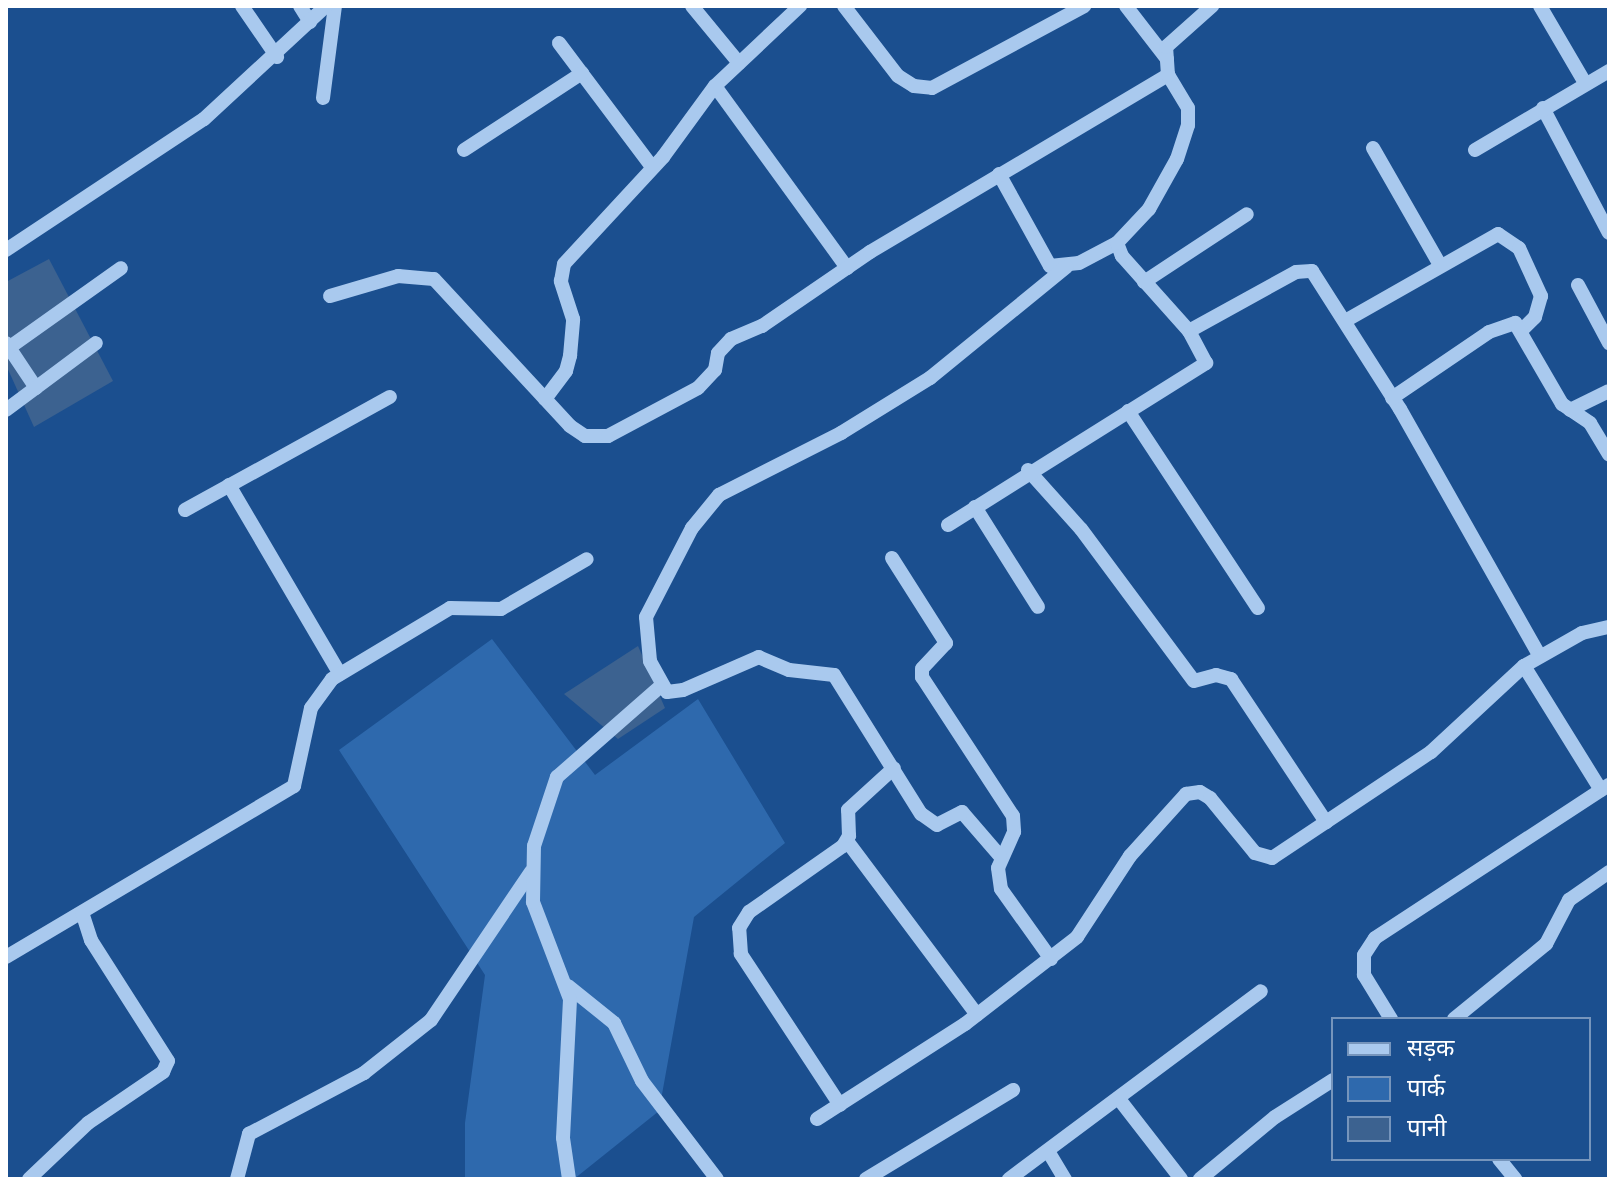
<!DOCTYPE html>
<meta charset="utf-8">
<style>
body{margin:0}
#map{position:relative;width:1615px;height:1185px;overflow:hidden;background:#1b4f8f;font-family:Signika,"Noto Sans Devanagari",sans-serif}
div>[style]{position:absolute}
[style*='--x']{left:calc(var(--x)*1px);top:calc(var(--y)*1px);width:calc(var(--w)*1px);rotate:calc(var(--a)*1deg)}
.green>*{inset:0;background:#2e69ad}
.water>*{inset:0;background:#3c6290}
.minor>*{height:14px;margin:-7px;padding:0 7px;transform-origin:7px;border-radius:7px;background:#a9c9ee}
span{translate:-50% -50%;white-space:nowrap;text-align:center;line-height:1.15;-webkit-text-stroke:7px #1b4f8f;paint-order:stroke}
.frame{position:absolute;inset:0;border:8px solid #fff;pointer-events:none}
.legend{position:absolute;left:1331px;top:1017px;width:260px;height:144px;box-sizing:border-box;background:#1b4f8f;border:2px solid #7695bc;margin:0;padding:10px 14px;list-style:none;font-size:24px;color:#fff}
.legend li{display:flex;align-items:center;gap:16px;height:40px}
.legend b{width:40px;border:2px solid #7695bc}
</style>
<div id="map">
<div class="green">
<i style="clip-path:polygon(492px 639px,595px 775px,698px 699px,785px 843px,694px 917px,659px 1111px,574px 1179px,465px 1179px,465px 1123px,485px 975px,339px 750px)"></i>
</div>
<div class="water">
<i style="clip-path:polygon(49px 259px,113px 381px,34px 427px,6px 365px,6px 282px)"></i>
<i style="clip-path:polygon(638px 646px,665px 708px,618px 739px,564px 694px)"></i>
</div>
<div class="minor">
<i style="--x:242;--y:6;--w:62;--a:55.5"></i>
<i style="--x:300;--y:6;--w:19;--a:58"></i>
<i style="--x:692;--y:6;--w:74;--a:50.5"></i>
<i style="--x:844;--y:6;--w:88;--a:52.4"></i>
<i style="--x:898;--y:76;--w:19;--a:32"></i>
<i style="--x:914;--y:86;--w:18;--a:6"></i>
<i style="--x:932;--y:88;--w:173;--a:-28.3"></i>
<i style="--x:1126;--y:6;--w:67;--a:52.3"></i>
<i style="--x:1540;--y:6;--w:89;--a:59.7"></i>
<i style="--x:559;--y:43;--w:156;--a:53.1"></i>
<i style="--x:715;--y:86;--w:225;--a:54"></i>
<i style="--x:323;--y:98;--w:93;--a:-82.6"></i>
<i style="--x:1543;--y:108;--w:141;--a:62.2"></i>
<i style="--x:1373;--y:148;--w:135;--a:60.2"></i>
<i style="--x:464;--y:150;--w:141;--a:-33.1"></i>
<i style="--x:1475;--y:150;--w:156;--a:-30.5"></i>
<i style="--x:999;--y:174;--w:105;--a:61"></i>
<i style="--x:1050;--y:266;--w:29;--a:-6"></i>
<i style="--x:1079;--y:263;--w:43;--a:-27.8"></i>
<i style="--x:6;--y:250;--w:237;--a:-33.5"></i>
<i style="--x:204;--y:119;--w:166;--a:-42.8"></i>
<i style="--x:1144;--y:282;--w:123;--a:-33.4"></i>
<i style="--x:1578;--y:285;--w:66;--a:61.9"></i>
<i style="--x:330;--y:296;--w:71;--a:-16.4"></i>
<i style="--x:398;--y:276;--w:36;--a:5"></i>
<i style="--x:434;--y:279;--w:200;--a:47.2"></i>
<i style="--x:570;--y:426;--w:18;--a:34"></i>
<i style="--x:585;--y:436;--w:23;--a:0"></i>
<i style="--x:608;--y:436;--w:102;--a:-28.1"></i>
<i style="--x:698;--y:388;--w:25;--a:-47"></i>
<i style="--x:715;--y:370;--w:17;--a:-80"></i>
<i style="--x:718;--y:353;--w:19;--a:-47"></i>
<i style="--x:731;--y:339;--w:34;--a:-23"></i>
<i style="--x:762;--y:326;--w:131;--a:-34.4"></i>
<i style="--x:870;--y:252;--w:347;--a:-30.7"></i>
<i style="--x:1345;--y:321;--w:176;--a:-29.6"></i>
<i style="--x:1498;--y:234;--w:25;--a:34"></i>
<i style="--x:1519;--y:248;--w:53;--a:65.4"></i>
<i style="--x:1541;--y:296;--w:22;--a:106"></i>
<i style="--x:1535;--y:317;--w:20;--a:135"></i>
<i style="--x:1189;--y:331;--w:122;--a:-28.9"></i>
<i style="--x:1296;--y:272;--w:16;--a:-4"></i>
<i style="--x:1312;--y:271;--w:164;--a:57.5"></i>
<i style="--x:1400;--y:409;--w:284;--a:60.5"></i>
<i style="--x:6;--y:343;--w:54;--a:56.3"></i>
<i style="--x:10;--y:347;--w:136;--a:-35.4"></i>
<i style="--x:1392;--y:398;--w:117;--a:-34.2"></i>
<i style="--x:1489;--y:332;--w:28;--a:-19"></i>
<i style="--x:1515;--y:323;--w:94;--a:59.9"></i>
<i style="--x:1562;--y:404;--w:34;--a:34"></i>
<i style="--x:1590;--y:423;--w:37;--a:59"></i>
<i style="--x:545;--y:399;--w:35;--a:-53"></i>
<i style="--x:566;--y:371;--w:16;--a:-75"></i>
<i style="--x:570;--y:356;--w:37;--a:-85"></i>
<i style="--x:573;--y:319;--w:40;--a:-108"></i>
<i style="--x:561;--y:281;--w:17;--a:-80"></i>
<i style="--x:564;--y:264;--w:146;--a:-47.2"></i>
<i style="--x:663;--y:157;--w:88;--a:-53.8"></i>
<i style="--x:715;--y:86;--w:117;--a:-43.3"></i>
<i style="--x:6;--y:410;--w:112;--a:-36.7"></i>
<i style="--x:1570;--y:410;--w:43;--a:-26"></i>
<i style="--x:1128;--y:411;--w:236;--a:56.6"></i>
<i style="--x:1028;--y:470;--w:79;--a:48.1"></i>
<i style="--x:1081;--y:529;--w:189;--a:53.4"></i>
<i style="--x:1194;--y:681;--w:23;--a:-15"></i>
<i style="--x:1216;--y:675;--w:16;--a:15"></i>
<i style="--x:1231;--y:679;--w:172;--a:56.4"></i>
<i style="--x:229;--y:485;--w:219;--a:59.6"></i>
<i style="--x:975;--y:507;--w:118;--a:57.8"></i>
<i style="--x:185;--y:510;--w:234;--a:-28.9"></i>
<i style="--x:948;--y:525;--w:305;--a:-32.1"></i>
<i style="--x:1206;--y:363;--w:36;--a:-118"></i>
<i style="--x:1189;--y:331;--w:101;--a:-131.8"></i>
<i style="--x:1122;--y:256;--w:14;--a:-111"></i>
<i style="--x:1117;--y:243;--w:47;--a:-46.7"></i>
<i style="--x:1149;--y:209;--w:57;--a:-60.8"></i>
<i style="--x:1177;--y:159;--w:36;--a:-72"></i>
<i style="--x:1188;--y:125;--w:17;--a:-90"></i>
<i style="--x:1188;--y:108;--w:39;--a:-121"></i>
<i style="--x:1168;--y:75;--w:28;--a:-94"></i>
<i style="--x:1166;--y:47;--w:62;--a:-41.7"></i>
<i style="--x:892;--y:558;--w:101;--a:57.6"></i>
<i style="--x:946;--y:643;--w:35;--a:133"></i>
<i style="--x:922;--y:669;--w:8;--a:90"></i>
<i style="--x:922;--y:677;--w:166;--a:56.8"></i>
<i style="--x:1013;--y:816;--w:16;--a:86"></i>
<i style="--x:1014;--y:832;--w:39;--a:114"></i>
<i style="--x:998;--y:868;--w:21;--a:82"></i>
<i style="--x:1001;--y:889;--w:86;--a:54.5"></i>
<i style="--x:1524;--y:666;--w:146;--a:58.2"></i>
<i style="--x:847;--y:841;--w:217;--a:53.2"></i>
<i style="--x:1000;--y:856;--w:58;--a:-130.8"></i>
<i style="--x:962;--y:812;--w:28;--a:153"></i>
<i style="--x:937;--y:825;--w:19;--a:-145"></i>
<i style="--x:921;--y:814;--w:164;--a:-122"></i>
<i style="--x:834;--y:675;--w:45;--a:-173.7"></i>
<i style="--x:789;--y:670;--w:33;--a:-157"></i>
<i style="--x:759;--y:657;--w:83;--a:156.5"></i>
<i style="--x:683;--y:690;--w:16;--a:173"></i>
<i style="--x:667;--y:692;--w:35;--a:-119"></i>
<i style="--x:650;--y:661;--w:44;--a:-95.2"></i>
<i style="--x:646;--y:617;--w:100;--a:-62.7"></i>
<i style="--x:692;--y:528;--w:43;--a:-50.7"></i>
<i style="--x:719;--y:495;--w:137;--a:-26.9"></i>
<i style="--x:841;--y:433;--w:105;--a:-31.7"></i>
<i style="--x:930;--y:378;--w:176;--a:-39.2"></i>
<i style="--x:6;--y:957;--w:335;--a:-30.7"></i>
<i style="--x:294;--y:786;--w:80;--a:-77.7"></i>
<i style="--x:311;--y:708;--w:36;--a:-54"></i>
<i style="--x:332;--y:679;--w:138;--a:-31"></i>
<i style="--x:450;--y:608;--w:51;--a:1.1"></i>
<i style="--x:501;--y:609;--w:99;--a:-30.2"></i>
<i style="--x:568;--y:986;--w:59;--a:38.8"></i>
<i style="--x:614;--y:1023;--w:64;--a:64.2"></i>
<i style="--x:642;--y:1081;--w:123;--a:52.6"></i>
<i style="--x:1391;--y:1019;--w:52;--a:-121.5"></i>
<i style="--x:1364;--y:975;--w:20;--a:-90"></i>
<i style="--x:1364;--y:955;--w:20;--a:-57"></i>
<i style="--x:1375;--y:938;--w:280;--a:-33.2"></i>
<i style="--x:1454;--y:1019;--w:119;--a:-39.2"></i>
<i style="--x:1546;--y:944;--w:50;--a:-62.4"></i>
<i style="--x:1569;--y:900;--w:49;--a:-35"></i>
<i style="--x:1119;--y:1099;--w:101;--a:52.2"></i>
<i style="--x:840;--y:1105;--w:181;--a:-123.3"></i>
<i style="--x:741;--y:954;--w:26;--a:-94"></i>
<i style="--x:739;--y:928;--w:19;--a:-58"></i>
<i style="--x:749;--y:912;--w:115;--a:-35.1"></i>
<i style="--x:843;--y:846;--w:12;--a:-59"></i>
<i style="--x:849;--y:836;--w:26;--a:-92"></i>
<i style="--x:848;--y:810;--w:62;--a:-42.4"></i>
<i style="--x:817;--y:1119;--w:176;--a:-32.7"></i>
<i style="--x:965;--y:1024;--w:142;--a:-37.8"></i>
<i style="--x:1077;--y:937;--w:97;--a:-56.8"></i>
<i style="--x:1130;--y:856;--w:84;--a:-47.9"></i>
<i style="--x:1186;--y:794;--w:14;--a:-8"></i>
<i style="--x:1200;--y:792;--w:12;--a:31"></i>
<i style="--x:1210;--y:798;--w:71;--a:50.7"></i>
<i style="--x:1255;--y:853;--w:18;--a:16"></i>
<i style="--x:1272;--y:858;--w:191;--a:-33.7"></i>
<i style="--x:1431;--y:752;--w:127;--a:-42.8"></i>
<i style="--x:1524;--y:666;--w:67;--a:-29.6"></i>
<i style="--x:1582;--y:633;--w:28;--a:-13"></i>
<i style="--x:1048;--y:1151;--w:33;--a:59"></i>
<i style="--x:1499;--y:1159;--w:26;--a:51"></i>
<i style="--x:29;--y:1179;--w:81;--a:-43.5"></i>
<i style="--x:88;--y:1123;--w:91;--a:-34.2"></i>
<i style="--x:163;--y:1072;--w:12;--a:-66"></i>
<i style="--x:168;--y:1061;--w:143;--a:-122.5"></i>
<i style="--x:91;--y:940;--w:28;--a:-108"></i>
<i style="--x:237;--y:1179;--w:47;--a:-75.1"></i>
<i style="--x:249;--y:1134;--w:130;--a:-27.9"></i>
<i style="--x:364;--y:1073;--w:85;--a:-38.3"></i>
<i style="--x:431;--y:1020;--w:179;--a:-56"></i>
<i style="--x:569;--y:1179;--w:41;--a:-98.3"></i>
<i style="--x:563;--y:1138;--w:139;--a:-87.1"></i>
<i style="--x:570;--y:999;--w:104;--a:-110.9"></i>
<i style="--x:533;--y:902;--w:56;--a:-89"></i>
<i style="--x:534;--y:846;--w:73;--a:-71.6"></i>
<i style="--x:557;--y:777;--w:138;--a:-41.2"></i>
<i style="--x:866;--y:1179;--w:172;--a:-31.2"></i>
<i style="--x:1009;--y:1179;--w:314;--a:-36.7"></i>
<i style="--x:1200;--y:1179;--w:97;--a:-39.6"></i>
<i style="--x:1275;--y:1117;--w:69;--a:-32.5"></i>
</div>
<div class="frame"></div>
<ul class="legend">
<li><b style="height:10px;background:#a9c9ee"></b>सड़क</li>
<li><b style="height:22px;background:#2e69ad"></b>पार्क</li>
<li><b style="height:22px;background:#3c6290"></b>पानी</li>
</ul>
</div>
